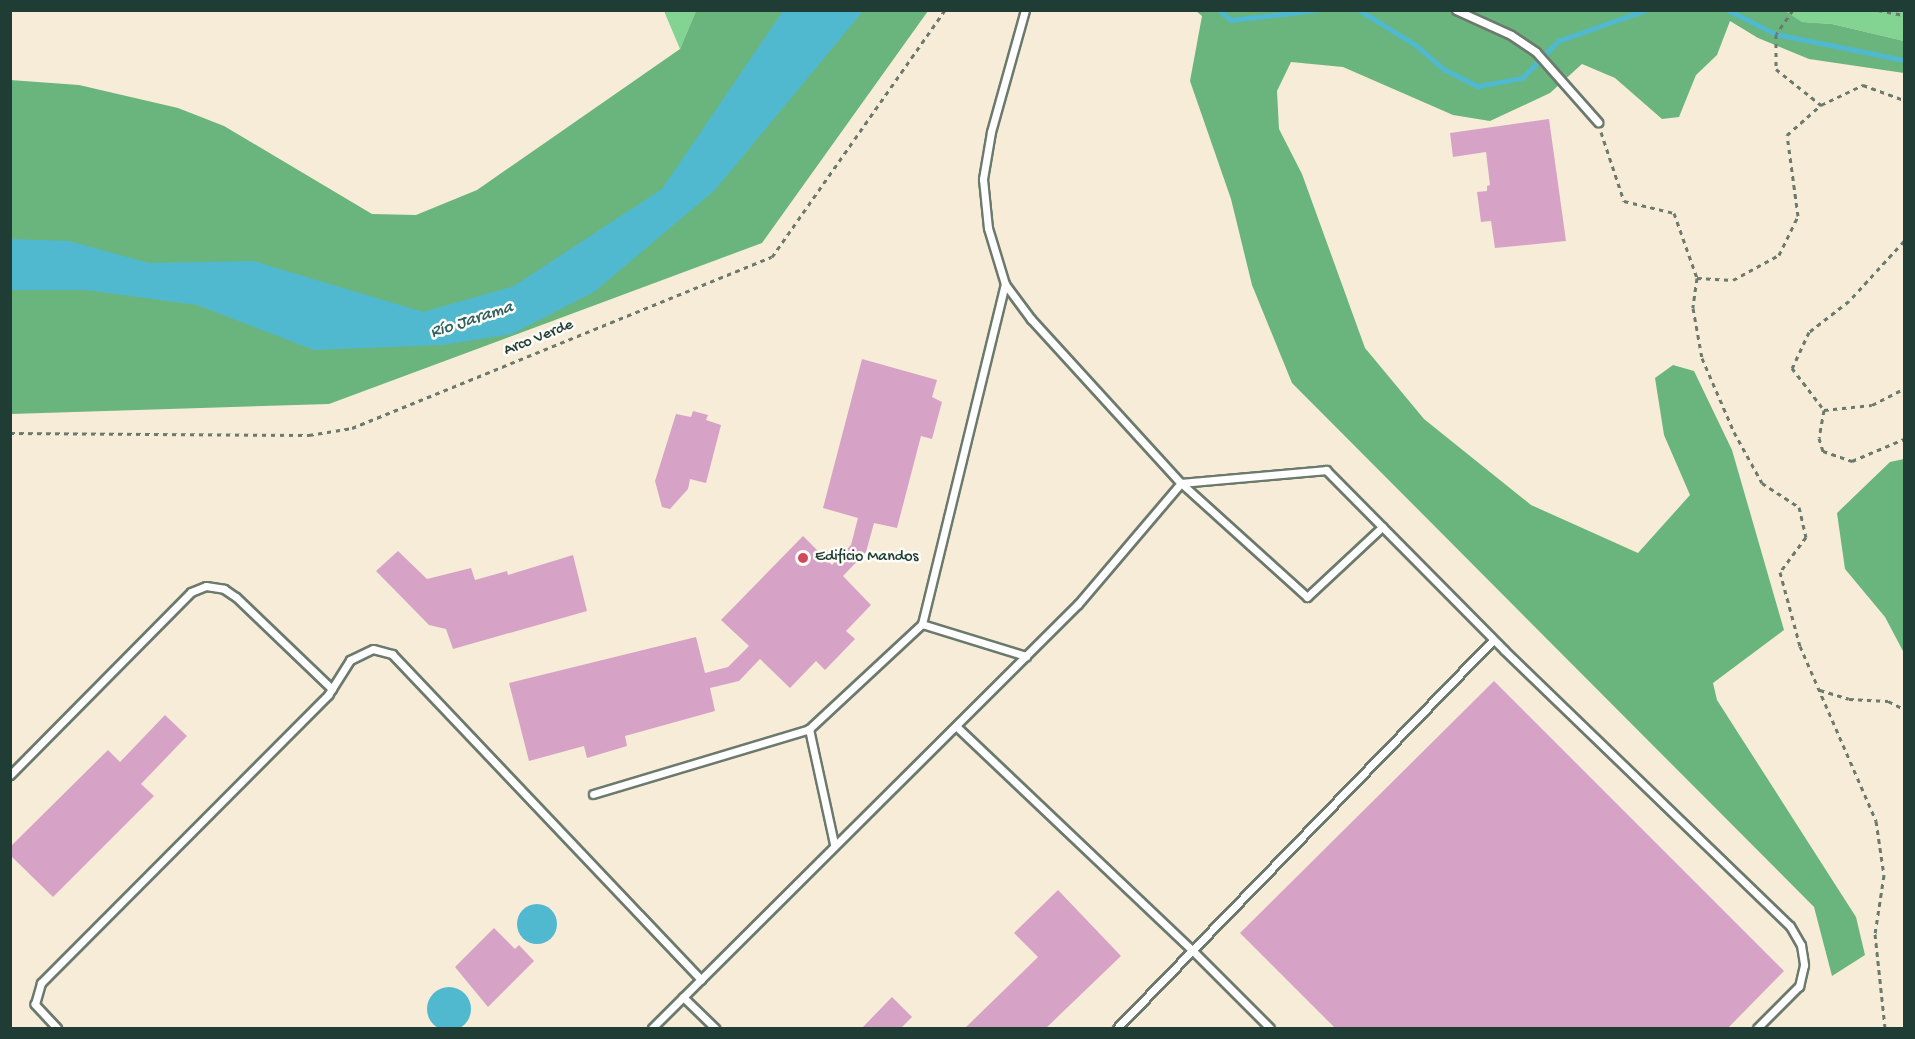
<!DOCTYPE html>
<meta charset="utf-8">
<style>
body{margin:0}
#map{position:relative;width:1915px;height:1039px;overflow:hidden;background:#f7ecd8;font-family:"Gochi Hand",sans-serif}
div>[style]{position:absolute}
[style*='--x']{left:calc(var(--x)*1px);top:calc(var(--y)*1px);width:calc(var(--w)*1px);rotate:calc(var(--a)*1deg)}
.green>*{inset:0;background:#83d393}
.forest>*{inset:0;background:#6ab57d}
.water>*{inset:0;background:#51b9cf}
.round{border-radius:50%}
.stream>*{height:4.5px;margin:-2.25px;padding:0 2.25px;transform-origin:2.25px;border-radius:2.25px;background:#51b9cf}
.building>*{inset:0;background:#d6a3c7}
.path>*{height:3px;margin-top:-1.5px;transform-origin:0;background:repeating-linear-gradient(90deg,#6b7a6d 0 4.5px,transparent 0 9px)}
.roads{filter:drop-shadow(2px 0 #6b7a6d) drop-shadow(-2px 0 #6b7a6d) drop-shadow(0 2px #6b7a6d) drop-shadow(0 -2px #6b7a6d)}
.lane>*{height:7px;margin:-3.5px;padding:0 3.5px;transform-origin:3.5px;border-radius:3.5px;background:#fff}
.dots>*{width:16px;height:16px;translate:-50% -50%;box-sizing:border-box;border:3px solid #fdfcf7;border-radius:50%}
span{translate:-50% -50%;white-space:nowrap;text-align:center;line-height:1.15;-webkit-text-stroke:5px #fdfcf7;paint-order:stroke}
.street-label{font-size:16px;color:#1f3d34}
.poi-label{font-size:16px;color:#1f3d34}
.left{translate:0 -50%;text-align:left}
.water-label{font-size:18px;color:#2e6262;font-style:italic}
.frame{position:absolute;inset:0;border:12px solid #1f3d34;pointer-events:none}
</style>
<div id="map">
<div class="green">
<i style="clip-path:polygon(664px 11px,696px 11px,680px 49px)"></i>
<i style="clip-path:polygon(1783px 11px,1904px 11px,1904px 41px,1832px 24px,1802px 22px)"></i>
</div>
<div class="forest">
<i style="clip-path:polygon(1783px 10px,1802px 22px,1832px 24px,1904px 41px,1904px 73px,1809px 59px,1758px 38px,1730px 21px,1717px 55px,1696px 75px,1679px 117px,1662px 119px,1615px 78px,1582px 64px,1550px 93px,1490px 121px,1453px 115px,1343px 67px,1291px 62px,1277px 91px,1279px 129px,1302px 174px,1365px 348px,1424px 419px,1531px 505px,1638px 553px,1690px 495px,1664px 435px,1655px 378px,1673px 365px,1694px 371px,1732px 450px,1784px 630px,1713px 683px,1717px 700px,1856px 917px,1865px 955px,1832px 976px,1814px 907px,1292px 383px,1252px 285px,1231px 199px,1190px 81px,1202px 16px,1196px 11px)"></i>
<i style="clip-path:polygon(696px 11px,928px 11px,762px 243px,329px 404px,11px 414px,10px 80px,79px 85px,178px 108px,224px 126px,372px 214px,416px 215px,477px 190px,680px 49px)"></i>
<i style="clip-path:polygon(1904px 459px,1904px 653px,1885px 617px,1845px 569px,1837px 513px,1890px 462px)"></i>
</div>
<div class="water">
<i style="clip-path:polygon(783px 11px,863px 11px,715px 190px,594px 292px,512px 334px,443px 345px,314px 350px,197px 305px,85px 290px,11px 290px,11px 239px,69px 241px,149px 263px,253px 261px,423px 312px,514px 286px,662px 189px)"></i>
<i class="round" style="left:517px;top:904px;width:40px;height:40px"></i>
<i class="round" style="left:427px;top:987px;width:44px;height:44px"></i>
</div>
<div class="stream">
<i style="--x:1219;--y:10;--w:16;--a:40"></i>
<i style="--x:1231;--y:20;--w:86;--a:-6.7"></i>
<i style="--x:1359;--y:10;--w:67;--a:31.6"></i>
<i style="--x:1416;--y:45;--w:37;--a:41"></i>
<i style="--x:1444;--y:69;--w:38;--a:27"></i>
<i style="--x:1478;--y:86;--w:45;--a:-10.3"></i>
<i style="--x:1522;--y:78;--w:52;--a:-45.8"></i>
<i style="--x:1558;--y:41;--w:93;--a:-19.4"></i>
<i style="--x:1728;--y:10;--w:54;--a:26.6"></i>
<i style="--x:1776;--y:34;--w:131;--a:11.5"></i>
</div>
<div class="building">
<i style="clip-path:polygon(1549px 119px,1566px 241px,1495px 248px,1491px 221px,1481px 222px,1477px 192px,1487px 191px,1487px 186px,1490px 185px,1486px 152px,1453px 157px,1450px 133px)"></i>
<i style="clip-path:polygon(862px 359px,937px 380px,932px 397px,942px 402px,932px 439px,921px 436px,897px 528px,874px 523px,866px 552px,843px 576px,871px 605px,846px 631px,855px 639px,825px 670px,816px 661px,790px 688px,760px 659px,739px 681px,710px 688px,715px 711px,625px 736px,627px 746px,587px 758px,584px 746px,529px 761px,509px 683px,696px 637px,705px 673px,728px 667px,749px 646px,721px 620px,803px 536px,832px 565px,851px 545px,858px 518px,823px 508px)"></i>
<i style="clip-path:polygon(693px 411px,708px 415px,706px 420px,721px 425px,706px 483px,690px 479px,688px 489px,670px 509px,662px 507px,655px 481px,676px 414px,691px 417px)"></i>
<i style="clip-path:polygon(398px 551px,427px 579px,471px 568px,475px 580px,507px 571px,508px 575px,573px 555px,587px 611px,453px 649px,446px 629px,429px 625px,376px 571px)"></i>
<i style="clip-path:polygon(1494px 681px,1784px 971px,1727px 1029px,1336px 1029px,1240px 933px)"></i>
<i style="clip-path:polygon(165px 715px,187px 736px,141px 784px,154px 796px,53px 897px,10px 855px,10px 847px,108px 750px,120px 762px)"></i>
<i style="clip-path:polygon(1058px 890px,1121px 956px,1045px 1029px,964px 1029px,1038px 957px,1014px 933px)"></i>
<i style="clip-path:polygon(494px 928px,515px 949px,519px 945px,534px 961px,488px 1007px,455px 967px)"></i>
<i style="clip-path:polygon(892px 997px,912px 1017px,900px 1029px,861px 1029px)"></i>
</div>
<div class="path">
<i style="--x:1793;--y:10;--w:29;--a:125"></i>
<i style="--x:1776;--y:34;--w:35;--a:90"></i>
<i style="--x:1776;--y:69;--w:58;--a:38.7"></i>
<i style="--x:1878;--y:10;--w:26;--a:11"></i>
<i style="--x:1601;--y:132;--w:73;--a:71.6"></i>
<i style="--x:1624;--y:201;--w:51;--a:13.5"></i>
<i style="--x:1674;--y:213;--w:69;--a:70.5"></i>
<i style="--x:1697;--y:278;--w:30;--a:98"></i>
<i style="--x:1693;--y:308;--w:51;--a:79.8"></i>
<i style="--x:1702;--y:358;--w:81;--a:66.6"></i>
<i style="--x:1734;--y:432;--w:58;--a:61.2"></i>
<i style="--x:1762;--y:483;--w:44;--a:33"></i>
<i style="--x:1799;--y:507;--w:31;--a:77"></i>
<i style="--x:1806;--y:537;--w:44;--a:126.6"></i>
<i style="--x:1780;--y:572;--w:77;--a:74.9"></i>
<i style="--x:1800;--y:646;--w:191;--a:66.5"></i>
<i style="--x:1876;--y:821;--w:55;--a:81.6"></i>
<i style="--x:1884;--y:875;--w:60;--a:98.7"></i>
<i style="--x:1875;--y:934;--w:95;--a:83.9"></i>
<i style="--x:1904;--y:241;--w:81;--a:132.5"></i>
<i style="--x:1849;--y:301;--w:51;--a:142.2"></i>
<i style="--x:1809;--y:332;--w:40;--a:115"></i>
<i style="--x:1792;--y:368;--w:53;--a:52.7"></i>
<i style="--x:1824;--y:410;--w:48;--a:-5.9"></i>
<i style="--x:1872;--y:405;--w:36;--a:-27"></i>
<i style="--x:1697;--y:278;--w:36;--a:3"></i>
<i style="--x:1733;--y:280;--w:52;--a:-28.5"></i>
<i style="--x:1779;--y:255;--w:43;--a:-64"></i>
<i style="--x:1798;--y:216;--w:82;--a:-97.7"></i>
<i style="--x:1787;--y:135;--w:45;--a:-41.4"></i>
<i style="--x:1821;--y:105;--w:47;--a:-25.5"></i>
<i style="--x:1863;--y:85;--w:44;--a:20.1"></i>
<i style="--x:1824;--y:410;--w:28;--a:100"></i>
<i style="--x:1819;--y:438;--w:14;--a:73"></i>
<i style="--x:1823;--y:451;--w:31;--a:19"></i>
<i style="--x:1852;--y:461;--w:56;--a:-22.9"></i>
<i style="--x:10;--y:433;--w:299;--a:0.4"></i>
<i style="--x:309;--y:435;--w:44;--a:-9.2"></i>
<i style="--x:352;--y:428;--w:453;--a:-22.2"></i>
<i style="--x:772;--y:257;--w:302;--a:-55"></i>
<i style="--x:1820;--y:690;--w:30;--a:17"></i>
<i style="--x:1849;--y:699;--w:39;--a:3"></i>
<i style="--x:1888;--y:701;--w:18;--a:27"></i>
</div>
<div class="roads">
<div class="lane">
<i style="--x:1025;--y:10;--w:127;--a:105.6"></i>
<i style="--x:991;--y:132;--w:48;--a:99.7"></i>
<i style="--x:983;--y:179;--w:49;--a:84.2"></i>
<i style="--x:988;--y:228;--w:59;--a:73.1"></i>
<i style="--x:1005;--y:284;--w:44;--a:53.4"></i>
<i style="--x:1031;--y:319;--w:222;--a:47.6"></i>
<i style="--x:1181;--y:483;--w:170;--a:42.1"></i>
<i style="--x:1307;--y:597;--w:103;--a:-43"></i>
<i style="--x:1456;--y:10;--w:60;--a:24.4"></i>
<i style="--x:1511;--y:35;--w:30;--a:34"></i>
<i style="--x:1536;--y:52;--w:94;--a:48.5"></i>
<i style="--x:922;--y:624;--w:109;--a:17.1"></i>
<i style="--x:957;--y:727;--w:324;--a:43.5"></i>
<i style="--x:1192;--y:950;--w:110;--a:45"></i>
<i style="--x:809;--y:729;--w:118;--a:77.7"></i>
<i style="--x:10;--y:775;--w:257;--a:-45.3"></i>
<i style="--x:191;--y:592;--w:16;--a:-22"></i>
<i style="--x:206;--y:586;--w:18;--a:9"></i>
<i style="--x:224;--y:589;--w:14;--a:34"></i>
<i style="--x:236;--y:597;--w:133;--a:43.8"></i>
<i style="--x:593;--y:794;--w:226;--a:-16.7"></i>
<i style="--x:809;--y:729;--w:154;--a:-42.9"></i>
<i style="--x:922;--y:624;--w:350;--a:-76.3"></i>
<i style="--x:683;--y:997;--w:45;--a:44.1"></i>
<i style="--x:57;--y:1028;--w:33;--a:-133"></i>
<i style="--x:35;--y:1004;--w:22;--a:-74"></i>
<i style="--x:41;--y:983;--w:407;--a:-45.1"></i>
<i style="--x:328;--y:695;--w:41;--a:-57.8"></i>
<i style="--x:350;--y:660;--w:25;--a:-26"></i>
<i style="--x:373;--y:649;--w:20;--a:15"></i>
<i style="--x:392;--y:654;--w:449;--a:46.5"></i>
<i style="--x:652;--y:1028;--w:601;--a:-44.87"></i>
<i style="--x:1078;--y:604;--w:159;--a:-49.6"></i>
<i style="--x:1181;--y:483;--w:146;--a:-5.1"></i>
<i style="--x:1326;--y:470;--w:253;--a:45.3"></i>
<i style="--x:1504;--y:650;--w:397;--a:44"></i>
<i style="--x:1790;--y:926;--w:22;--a:60"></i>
<i style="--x:1801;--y:945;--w:20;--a:81"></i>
<i style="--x:1804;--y:965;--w:22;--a:103"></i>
<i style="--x:1799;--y:986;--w:59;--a:135"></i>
<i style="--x:1117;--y:1028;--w:540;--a:-45.9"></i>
</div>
</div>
<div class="dots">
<i style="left:803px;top:558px;background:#d1495b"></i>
</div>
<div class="street-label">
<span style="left:539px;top:339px;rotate:-22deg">Arco Verde</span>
</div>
<div class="poi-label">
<span class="left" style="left:815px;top:558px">Edificio Mandos</span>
</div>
<div class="water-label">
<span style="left:472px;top:321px;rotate:-18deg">Río Jarama</span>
</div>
<div class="frame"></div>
</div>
